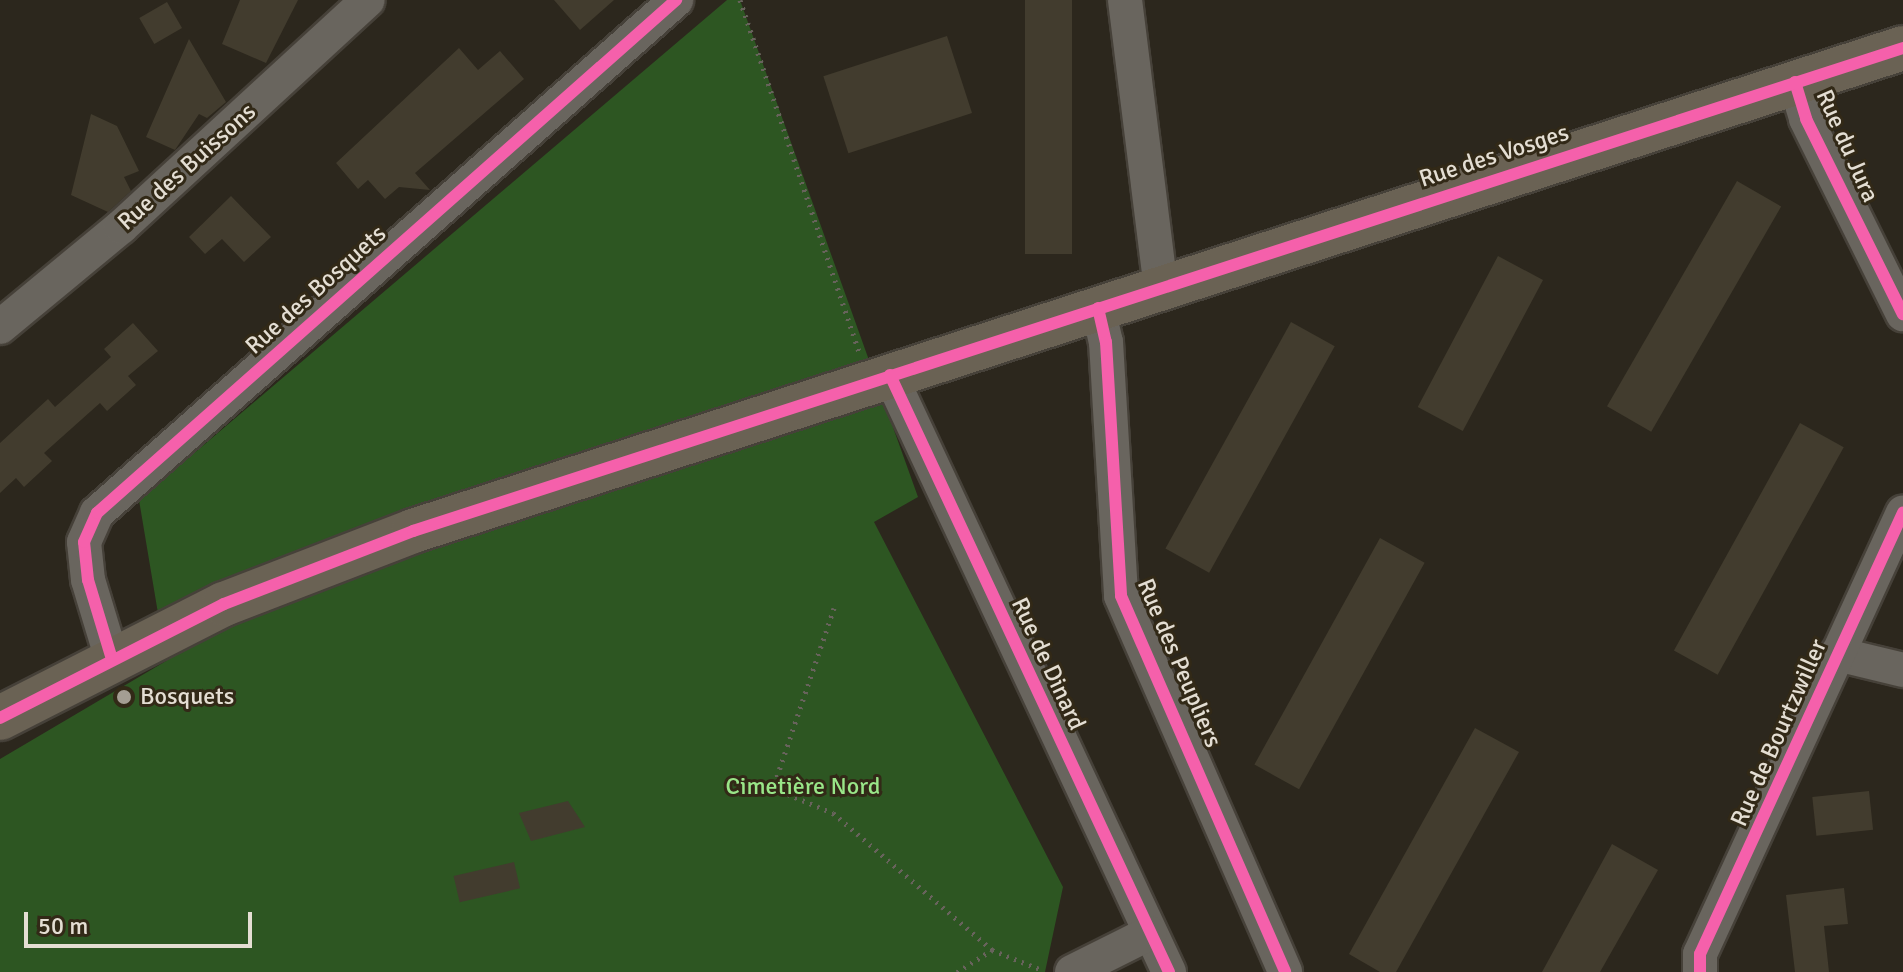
<!DOCTYPE html>
<meta charset="utf-8">
<style>
body{margin:0}
#map{position:relative;width:1903px;height:972px;overflow:hidden;background:#2c271d;font-family:Signika,sans-serif}
div>[style]{position:absolute}
[style*='--x']{left:calc(var(--x)*1px);top:calc(var(--y)*1px);width:calc(var(--w)*1px);rotate:calc(var(--a)*1deg)}
.green>*{inset:0;background:#2d5622}
.building>*{inset:0;background:#423c2e;transform-origin:0 0}
.path>*{height:5px;margin-top:-2.5px;transform-origin:0;background:repeating-linear-gradient(90deg,#68635c 0 2px,transparent 0 8px)}
.roads{filter:drop-shadow(2px 0 #464139) drop-shadow(-2px 0 #464139) drop-shadow(0 2px #464139) drop-shadow(0 -2px #464139)}
.minor>*{height:34px;margin:-17px;padding:0 17px;transform-origin:17px;border-radius:17px;background:#69655e}
.major>*{height:44px;margin:-22px;padding:0 22px;transform-origin:22px;border-radius:22px;background:#6a6254}
.cycleway>*{height:12px;margin:-6px;padding:0 6px;transform-origin:6px;border-radius:6px;background:#f560ab}
.dots>*{width:22px;height:22px;translate:-50% -50%;box-sizing:border-box;border:4px solid #322917;border-radius:50%}
span{translate:-50% -50%;white-space:nowrap;text-align:center;line-height:1.15;-webkit-text-stroke:6px #322917;paint-order:stroke}
.street-label{font-size:24px;color:#e4ded3}
.poi-label{font-size:24px;color:#e4ded3}
.left{translate:0 -50%;text-align:left}
.park-label{font-size:24px;color:#99e688}
.scale{position:absolute;left:24px;top:912px;width:228px;height:36px;box-sizing:border-box;border:4px solid #e4ded3;border-top:0;padding-left:10px;font-size:24px;line-height:28px;white-space:nowrap;color:#e4ded3;-webkit-text-stroke:6px #322917;paint-order:stroke}
</style>
<div id="map">
<div class="green">
<i style="clip-path:polygon(727px 0,740px 0,918px 497px,874px 522px,1063px 887px,1045px 972px,0 972px,0 759px,166px 661px,139px 500px)"></i>
</div>
<div class="building">
<i style="clip-path:polygon(240px 0,298px 0,266px 63px,222px 44px)"></i>
<i style="clip-path:polygon(554px 0,614px 0,580px 30px)"></i>
<i style="left:1025px;top:0;width:47px;height:254px"></i>
<i style="left:167px;top:2px;width:30px;height:32px;rotate:60deg"></i>
<i style="left:947px;top:36px;width:81px;height:130px;rotate:72deg"></i>
<i style="clip-path:polygon(189px 39px,226px 102px,207px 118px,199px 114px,175px 150px,146px 137px)"></i>
<i style="clip-path:polygon(459px 48px,478px 70px,500px 51px,524px 79px,415px 173px,430px 190px,399px 187px,385px 199px,368px 180px,358px 189px,336px 163px)"></i>
<i style="clip-path:polygon(91px 114px,117px 126px,139px 171px,124px 177px,131px 191px,108px 212px,71px 195px)"></i>
<i style="left:1737px;top:181px;width:51px;height:260px;rotate:30deg"></i>
<i style="clip-path:polygon(231px 196px,271px 237px,244px 262px,222px 239px,205px 254px,189px 237px)"></i>
<i style="left:1498px;top:256px;width:51px;height:171px;rotate:28deg"></i>
<i style="left:1291px;top:322px;width:50px;height:259px;rotate:29deg"></i>
<i style="clip-path:polygon(133px 323px,158px 351px,128px 376px,136px 385px,107px 411px,100px 403px,44px 453px,52px 461px,24px 487px,16px 478px,0 493px,0 443px,48px 399px,55px 407px,111px 357px,104px 349px)"></i>
<i style="left:1800px;top:423px;width:50px;height:260px;rotate:29deg"></i>
<i style="left:1380px;top:538px;width:51px;height:259px;rotate:29deg"></i>
<i style="clip-path:polygon(1475px 728px,1519px 752px,1396px 972px,1380px 972px,1349px 954px)"></i>
<i style="left:1869px;top:791px;width:39px;height:57px;rotate:84deg"></i>
<i style="clip-path:polygon(568px 801px,585px 827px,531px 841px,519px 813px)"></i>
<i style="clip-path:polygon(1612px 844px,1658px 870px,1600px 972px,1542px 972px)"></i>
<i style="left:514px;top:862px;width:27px;height:62px;rotate:77deg"></i>
<i style="clip-path:polygon(1844px 888px,1848px 924px,1824px 926px,1829px 972px,1795px 972px,1786px 895px)"></i>
</div>
<div class="path">
<i style="--x:740;--y:0;--w:371;--a:71.3"></i>
<i style="--x:834;--y:608;--w:190;--a:108.7"></i>
<i style="--x:773;--y:788;--w:65;--a:22.6"></i>
<i style="--x:833;--y:813;--w:210;--a:40.7"></i>
<i style="--x:992;--y:950;--w:54;--a:21.8"></i>
<i style="--x:957;--y:972;--w:41;--a:-32.2"></i>
</div>
<div class="roads">
<div class="minor">
<i style="--x:1125;--y:0;--w:290;--a:82.9"></i>
<i style="--x:1795;--y:82;--w:39;--a:73"></i>
<i style="--x:1806;--y:119;--w:218;--a:63.6"></i>
<i style="--x:1098;--y:308;--w:35;--a:77"></i>
<i style="--x:1106;--y:342;--w:254;--a:86.6"></i>
<i style="--x:1121;--y:596;--w:410;--a:66.4"></i>
<i style="--x:0;--y:327;--w:157;--a:-39.6"></i>
<i style="--x:121;--y:227;--w:335;--a:-42.6"></i>
<i style="--x:890;--y:375;--w:659;--a:64.95"></i>
<i style="--x:1837;--y:654;--w:68;--a:13.6"></i>
<i style="--x:111;--y:656;--w:79;--a:-106.8"></i>
<i style="--x:88;--y:580;--w:38;--a:-96"></i>
<i style="--x:84;--y:542;--w:32;--a:-66"></i>
<i style="--x:97;--y:513;--w:774;--a:-41.54"></i>
<i style="--x:1072;--y:972;--w:87;--a:-26.6"></i>
<i style="--x:1700;--y:972;--w:18;--a:-90"></i>
<i style="--x:1700;--y:954;--w:486;--a:-65.3"></i>
</div>
<div class="major">
<i style="--x:0;--y:718;--w:251;--a:-27"></i>
<i style="--x:224;--y:604;--w:203;--a:-21.1"></i>
<i style="--x:413;--y:531;--w:1566;--a:-17.96"></i>
</div>
</div>
<div class="cycleway">
<i style="--x:1795;--y:82;--w:39;--a:73"></i>
<i style="--x:1806;--y:119;--w:218;--a:63.6"></i>
<i style="--x:1098;--y:308;--w:35;--a:77"></i>
<i style="--x:1106;--y:342;--w:254;--a:86.6"></i>
<i style="--x:1121;--y:596;--w:410;--a:66.4"></i>
<i style="--x:890;--y:375;--w:659;--a:64.95"></i>
<i style="--x:111;--y:656;--w:79;--a:-106.8"></i>
<i style="--x:88;--y:580;--w:38;--a:-96"></i>
<i style="--x:84;--y:542;--w:32;--a:-66"></i>
<i style="--x:97;--y:513;--w:774;--a:-41.54"></i>
<i style="--x:0;--y:718;--w:251;--a:-27"></i>
<i style="--x:224;--y:604;--w:203;--a:-21.1"></i>
<i style="--x:413;--y:531;--w:1566;--a:-17.96"></i>
<i style="--x:1700;--y:972;--w:18;--a:-90"></i>
<i style="--x:1700;--y:954;--w:486;--a:-65.3"></i>
</div>
<div class="dots">
<i style="left:124px;top:697px;background:#a49e93"></i>
</div>
<div class="street-label">
<span style="left:1847px;top:146px;rotate:66deg">Rue du Jura</span>
<span style="left:1494px;top:156px;rotate:-18deg">Rue des Vosges</span>
<span style="left:187px;top:167px;rotate:-42deg">Rue des Buissons</span>
<span style="left:316px;top:290px;rotate:-42deg">Rue des Bosquets</span>
<span style="left:1179px;top:663px;rotate:67deg">Rue des Peupliers</span>
<span style="left:1048px;top:664px;rotate:65deg">Rue de Dinard</span>
<span style="left:1779px;top:733px;rotate:-66deg">Rue de Bourtzwiller</span>
</div>
<div class="poi-label">
<span class="left" style="left:140px;top:697px">Bosquets</span>
</div>
<div class="park-label">
<span style="left:803px;top:787px">Cimetière Nord</span>
</div>
<div class="scale">50 m</div>
</div>
